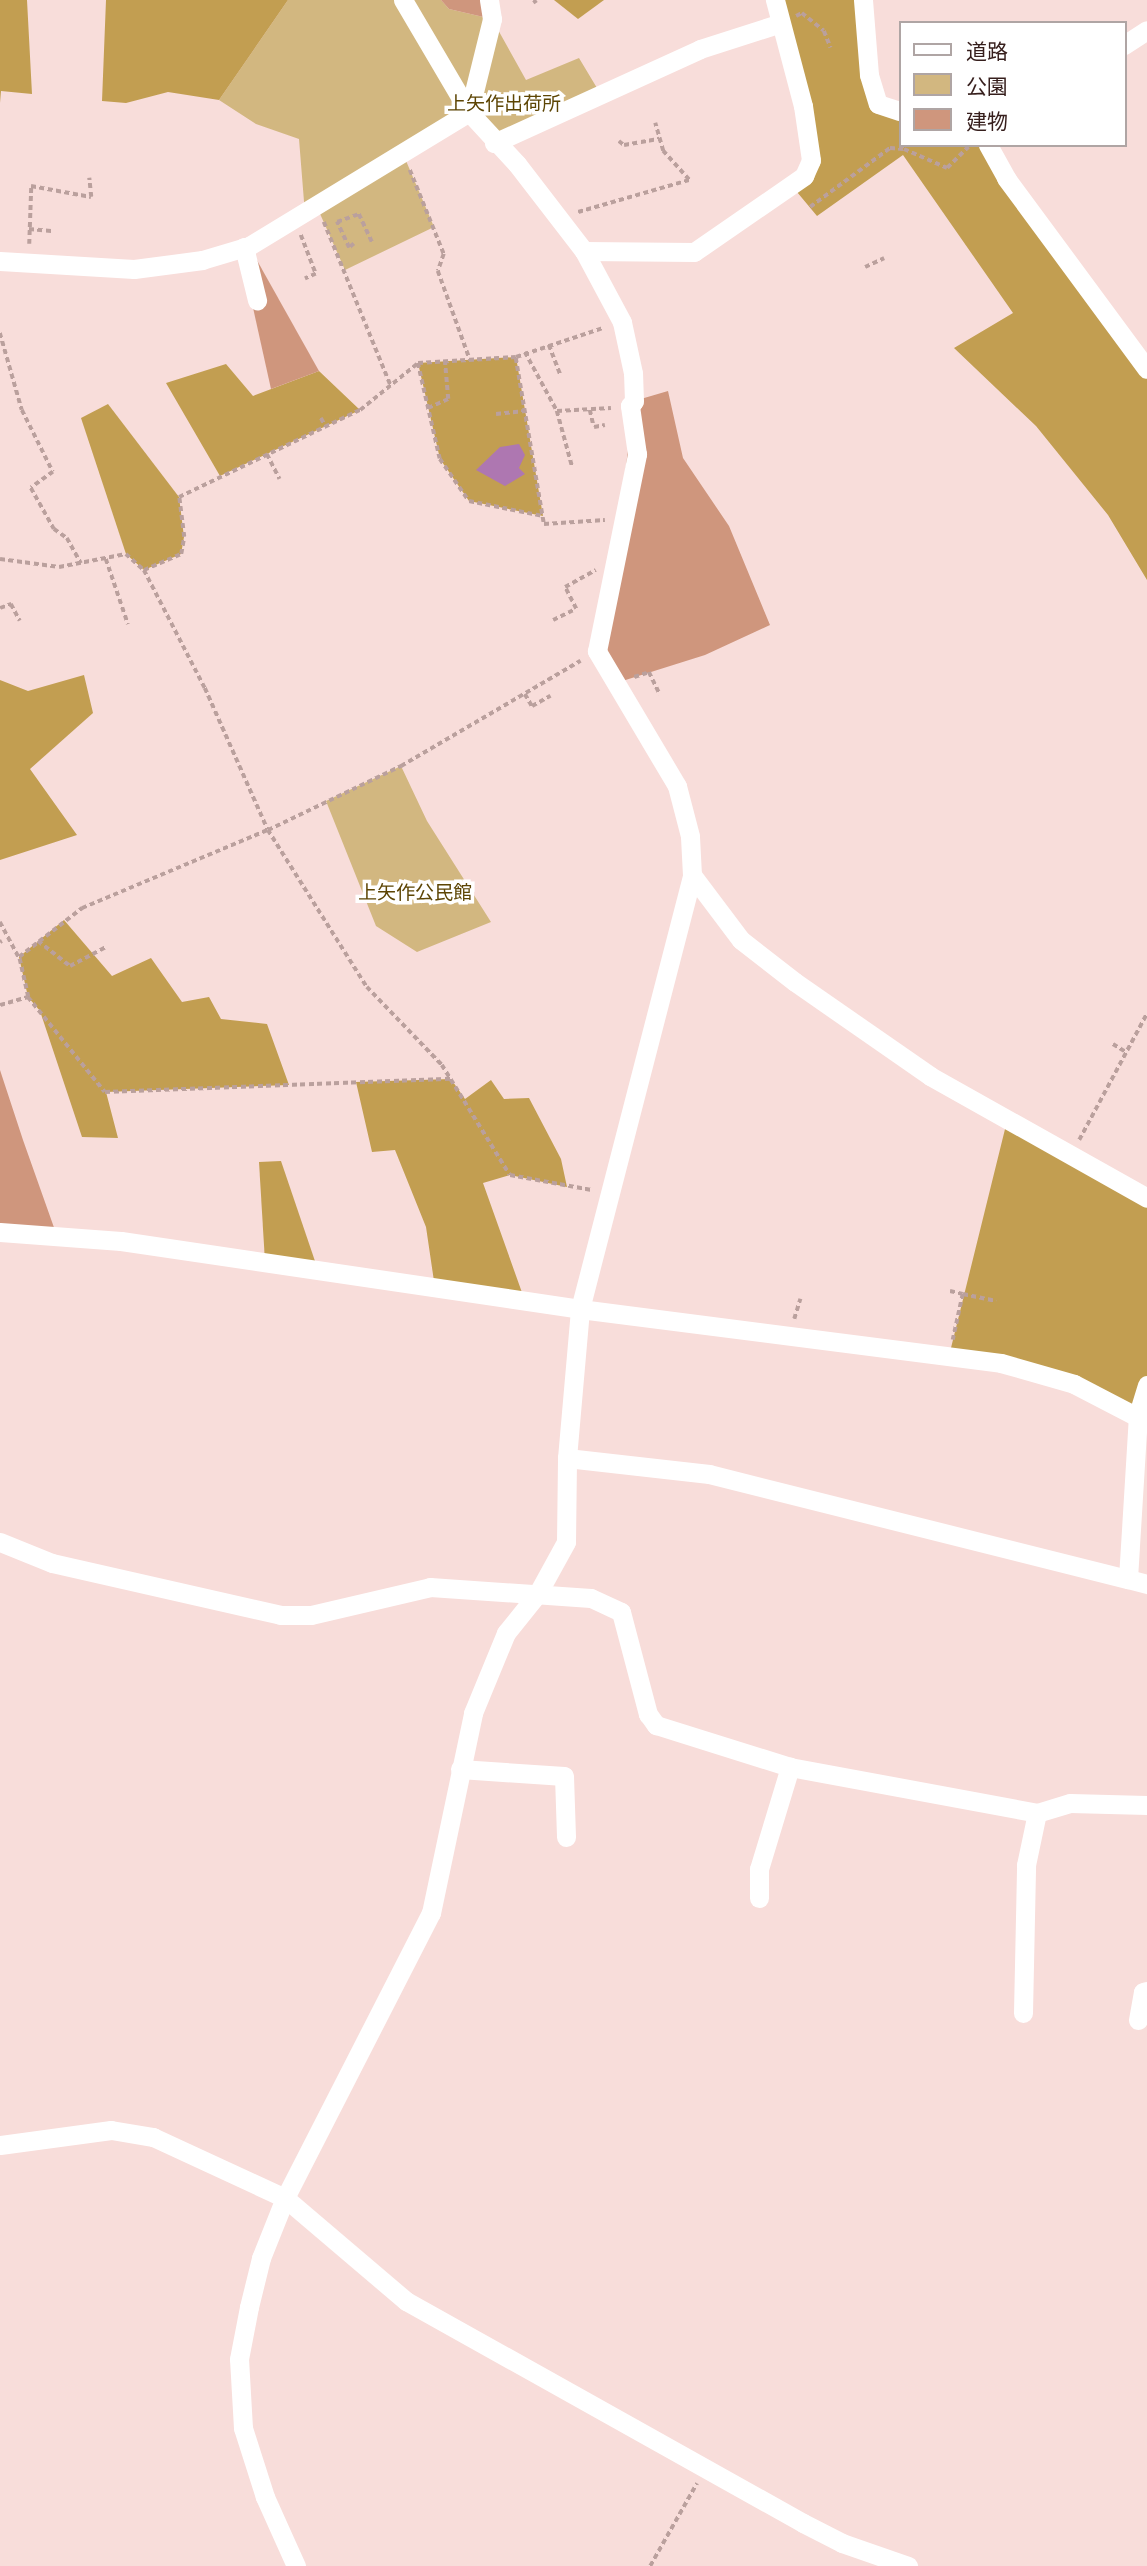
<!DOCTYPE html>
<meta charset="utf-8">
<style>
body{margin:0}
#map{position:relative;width:1147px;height:2566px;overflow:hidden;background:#f8ddda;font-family:Arial,"Noto Sans JP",sans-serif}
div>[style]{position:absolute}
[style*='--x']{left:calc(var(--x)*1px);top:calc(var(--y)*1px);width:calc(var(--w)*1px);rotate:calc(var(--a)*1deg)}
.green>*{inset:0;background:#d2b780}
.forest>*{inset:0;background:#c29e51}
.water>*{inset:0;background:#ae77b1}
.building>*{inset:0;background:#cf967d}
.path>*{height:3.5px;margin-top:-1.75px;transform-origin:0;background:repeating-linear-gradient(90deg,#baa09d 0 5px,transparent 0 8.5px)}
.minor>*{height:19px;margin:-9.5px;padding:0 9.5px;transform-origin:9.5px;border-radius:9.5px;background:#fff}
span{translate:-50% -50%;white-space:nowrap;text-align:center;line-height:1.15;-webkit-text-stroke:7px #fff;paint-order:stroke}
.park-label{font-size:19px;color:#5d4504}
.legend{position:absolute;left:899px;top:21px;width:228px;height:126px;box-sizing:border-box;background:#fff;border:2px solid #afa5a4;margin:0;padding:9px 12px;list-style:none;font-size:21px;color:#361e1c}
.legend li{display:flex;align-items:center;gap:14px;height:35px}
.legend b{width:35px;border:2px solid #afa5a4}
</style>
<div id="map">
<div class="green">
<i style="clip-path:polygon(288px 0,441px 0,449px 9px,492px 19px,526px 80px,579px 58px,600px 93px,494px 143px,469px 113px,404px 156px,434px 227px,345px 270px,317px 207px,305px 214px,299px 139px,256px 124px,219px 100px)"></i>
<i style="clip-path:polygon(401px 766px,427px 821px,491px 922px,417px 952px,376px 926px,326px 801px)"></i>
</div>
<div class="forest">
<i style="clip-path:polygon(0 0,27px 0,32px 94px,1px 91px,0 103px)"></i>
<i style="clip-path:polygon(106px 0,288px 0,219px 100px,168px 92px,126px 103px,102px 101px)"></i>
<i style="clip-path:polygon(554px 0,604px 0,578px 19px)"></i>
<i style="clip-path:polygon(775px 0,863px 0,878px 104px,900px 110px,900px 145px,988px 145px,1147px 368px,1147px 580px,1108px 515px,1036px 426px,954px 348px,1013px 313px,903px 155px,817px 216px,792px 186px,811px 160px)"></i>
<i style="clip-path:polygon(516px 357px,543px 516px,469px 501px,440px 459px,418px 363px)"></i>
<i style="clip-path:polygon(226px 364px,253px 396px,319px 371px,360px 410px,220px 476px,166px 383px)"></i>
<i style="clip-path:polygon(108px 404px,179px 497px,184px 537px,181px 554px,144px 570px,126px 554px,81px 418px)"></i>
<i style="clip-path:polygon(84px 675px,93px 713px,30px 769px,77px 835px,0 860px,0 680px,28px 691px)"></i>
<i style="clip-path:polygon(64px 920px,112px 976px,151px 958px,182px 1002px,209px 997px,221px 1019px,267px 1024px,289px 1085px,106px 1092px,118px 1138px,82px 1137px,40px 1011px,28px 997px,19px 957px)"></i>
<i style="clip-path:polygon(451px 1079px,465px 1099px,491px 1080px,504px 1099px,529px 1098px,561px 1159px,567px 1187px,510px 1175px,483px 1183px,525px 1301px,435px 1288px,426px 1227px,395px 1150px,372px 1152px,356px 1082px)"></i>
<i style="clip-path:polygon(1007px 1121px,1147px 1198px,1147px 1385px,1138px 1415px,1107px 1398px,949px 1356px)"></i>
<i style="clip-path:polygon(281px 1161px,318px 1270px,265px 1262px,259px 1162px)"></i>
</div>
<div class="water">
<i style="clip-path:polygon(519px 444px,525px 455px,519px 468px,525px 474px,505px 486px,476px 470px,500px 447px)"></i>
</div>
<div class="building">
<i style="clip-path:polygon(441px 0,489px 0,492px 19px,449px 9px)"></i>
<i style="clip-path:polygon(249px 246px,319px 371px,271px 389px,240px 249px)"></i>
<i style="clip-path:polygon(668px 391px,683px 458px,729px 526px,770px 625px,705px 655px,616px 683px,597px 651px,611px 588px,634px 401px)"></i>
<i style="clip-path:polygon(0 1070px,23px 1140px,57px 1236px,0 1232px)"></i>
</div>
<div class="path">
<i style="--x:534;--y:0;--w:4;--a:56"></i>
<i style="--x:796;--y:16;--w:7;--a:-27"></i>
<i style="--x:802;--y:13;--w:28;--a:39"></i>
<i style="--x:824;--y:31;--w:18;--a:68"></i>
<i style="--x:619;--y:141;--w:6;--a:39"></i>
<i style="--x:624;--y:145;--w:36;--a:-10"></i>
<i style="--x:410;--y:170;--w:91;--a:68"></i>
<i style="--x:444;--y:254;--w:18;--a:109"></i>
<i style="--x:438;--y:271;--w:95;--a:70.2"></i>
<i style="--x:810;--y:207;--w:99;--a:-36.4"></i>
<i style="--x:890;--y:148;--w:14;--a:4"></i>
<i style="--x:904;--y:149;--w:47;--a:23.8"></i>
<i style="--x:947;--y:168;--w:30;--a:-45"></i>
<i style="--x:578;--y:212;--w:116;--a:-16.1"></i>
<i style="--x:689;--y:180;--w:39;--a:-132"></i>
<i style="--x:663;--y:151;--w:29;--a:-106"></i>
<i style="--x:324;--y:222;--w:177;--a:67.8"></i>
<i style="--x:29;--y:229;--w:25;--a:5"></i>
<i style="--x:301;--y:235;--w:42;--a:69"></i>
<i style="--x:316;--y:274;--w:12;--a:156"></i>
<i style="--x:29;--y:244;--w:58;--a:-88"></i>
<i style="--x:31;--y:186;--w:61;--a:10.4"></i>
<i style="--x:91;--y:197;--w:19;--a:-96"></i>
<i style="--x:354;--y:244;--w:6;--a:141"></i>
<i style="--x:349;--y:248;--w:29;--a:-115"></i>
<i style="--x:337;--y:222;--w:23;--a:-20"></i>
<i style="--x:359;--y:214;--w:31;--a:65"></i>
<i style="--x:865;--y:267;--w:21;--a:-25"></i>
<i style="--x:0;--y:333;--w:80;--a:74.1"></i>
<i style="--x:22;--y:410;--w:69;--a:63.4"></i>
<i style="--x:53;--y:472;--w:27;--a:144"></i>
<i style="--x:31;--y:488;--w:47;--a:60.7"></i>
<i style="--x:54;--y:529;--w:16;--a:35"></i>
<i style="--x:67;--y:538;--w:29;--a:61"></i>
<i style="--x:549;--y:345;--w:31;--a:69"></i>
<i style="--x:525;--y:352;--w:67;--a:61.5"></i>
<i style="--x:557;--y:411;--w:54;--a:-3.2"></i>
<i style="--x:516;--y:358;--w:168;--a:80.4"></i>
<i style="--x:544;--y:524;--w:61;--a:-3.8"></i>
<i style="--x:418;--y:363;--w:98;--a:77.1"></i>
<i style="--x:440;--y:459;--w:51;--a:55.4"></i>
<i style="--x:469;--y:501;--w:76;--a:11.5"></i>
<i style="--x:428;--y:408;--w:22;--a:-24"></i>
<i style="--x:448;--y:399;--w:37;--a:-95"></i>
<i style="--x:590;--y:410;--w:17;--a:77"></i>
<i style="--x:594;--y:427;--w:11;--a:-10"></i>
<i style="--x:557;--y:411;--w:57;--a:74.7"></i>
<i style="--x:496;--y:414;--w:29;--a:-6"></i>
<i style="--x:321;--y:418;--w:10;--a:61"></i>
<i style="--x:267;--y:454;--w:28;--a:63"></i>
<i style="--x:0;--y:559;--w:60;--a:7.7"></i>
<i style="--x:59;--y:567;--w:68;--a:-11"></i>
<i style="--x:126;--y:554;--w:24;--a:42"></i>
<i style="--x:144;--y:570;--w:133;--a:62.7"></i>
<i style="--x:205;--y:688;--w:155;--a:66.1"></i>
<i style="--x:268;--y:830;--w:186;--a:57.8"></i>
<i style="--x:367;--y:987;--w:108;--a:46.1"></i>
<i style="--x:442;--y:1065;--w:129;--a:58.3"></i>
<i style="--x:510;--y:1175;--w:83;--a:10.4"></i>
<i style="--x:106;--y:559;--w:69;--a:71.3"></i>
<i style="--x:144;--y:570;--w:40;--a:-23.4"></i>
<i style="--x:181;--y:554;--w:17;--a:-80"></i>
<i style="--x:184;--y:537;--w:40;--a:-97.1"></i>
<i style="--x:179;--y:497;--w:201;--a:-25.7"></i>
<i style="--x:360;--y:410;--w:75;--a:-39"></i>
<i style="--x:418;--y:363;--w:98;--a:-3.5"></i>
<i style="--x:516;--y:357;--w:92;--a:-18.4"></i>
<i style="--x:0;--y:608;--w:12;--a:-20"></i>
<i style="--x:11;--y:604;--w:19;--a:62"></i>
<i style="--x:553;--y:620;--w:25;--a:-26"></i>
<i style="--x:576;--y:609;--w:25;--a:-117"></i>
<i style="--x:565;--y:587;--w:35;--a:-29"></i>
<i style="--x:634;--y:677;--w:16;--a:-18"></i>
<i style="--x:649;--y:672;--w:25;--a:64"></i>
<i style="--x:525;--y:694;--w:14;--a:60"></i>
<i style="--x:532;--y:706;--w:21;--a:-29"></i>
<i style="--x:0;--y:922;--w:40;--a:62"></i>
<i style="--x:38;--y:941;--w:41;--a:38"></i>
<i style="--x:70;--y:966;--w:40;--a:-28"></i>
<i style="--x:0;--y:942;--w:2;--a:-27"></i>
<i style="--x:28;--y:997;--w:122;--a:51"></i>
<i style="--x:105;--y:1092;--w:346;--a:-2.2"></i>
<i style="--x:0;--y:1005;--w:29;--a:-16"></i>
<i style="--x:28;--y:997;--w:41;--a:-102.7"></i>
<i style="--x:19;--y:957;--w:80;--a:-37.9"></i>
<i style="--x:82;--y:908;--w:202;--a:-22.8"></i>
<i style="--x:268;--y:830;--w:148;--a:-25.7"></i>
<i style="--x:401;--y:766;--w:208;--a:-30.4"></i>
<i style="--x:1113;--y:1044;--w:15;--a:32"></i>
<i style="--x:1079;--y:1140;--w:144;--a:-61.8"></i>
<i style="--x:950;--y:1291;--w:13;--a:13"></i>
<i style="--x:963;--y:1294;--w:47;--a:102.3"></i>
<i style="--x:963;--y:1294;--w:34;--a:12"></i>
<i style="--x:794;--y:1319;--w:21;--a:-73"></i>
<i style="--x:650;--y:2566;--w:95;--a:-60.5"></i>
</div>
<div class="minor">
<i style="--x:863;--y:0;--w:75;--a:85.4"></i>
<i style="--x:869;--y:75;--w:30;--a:73"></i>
<i style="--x:878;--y:104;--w:23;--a:18"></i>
<i style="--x:1124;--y:45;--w:27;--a:-33"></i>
<i style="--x:494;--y:143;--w:226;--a:-24.5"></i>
<i style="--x:700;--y:49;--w:82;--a:-17.8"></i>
<i style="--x:988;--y:145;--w:38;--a:61"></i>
<i style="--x:1006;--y:178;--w:237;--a:53.6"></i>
<i style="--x:244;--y:247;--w:55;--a:76.2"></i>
<i style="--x:584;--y:251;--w:110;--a:0.5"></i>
<i style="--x:694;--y:252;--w:134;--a:-34.6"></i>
<i style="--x:804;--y:176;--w:17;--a:-66"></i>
<i style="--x:811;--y:160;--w:55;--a:-98.4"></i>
<i style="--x:803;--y:106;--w:110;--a:-104.8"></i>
<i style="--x:0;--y:261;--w:134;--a:3.4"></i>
<i style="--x:134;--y:269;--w:69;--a:-7.5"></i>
<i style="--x:202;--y:260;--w:49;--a:-16.6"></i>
<i style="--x:249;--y:246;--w:258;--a:-31.3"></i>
<i style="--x:469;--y:112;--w:96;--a:-76.1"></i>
<i style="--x:492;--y:19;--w:19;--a:-99"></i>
<i style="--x:692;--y:875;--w:81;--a:53"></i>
<i style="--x:741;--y:940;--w:68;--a:37.9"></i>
<i style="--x:795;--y:982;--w:165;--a:34.8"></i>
<i style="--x:930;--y:1076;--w:249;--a:29.3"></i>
<i style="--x:0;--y:1232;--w:121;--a:4.3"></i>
<i style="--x:121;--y:1241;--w:464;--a:8.4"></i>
<i style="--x:580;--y:1309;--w:424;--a:7.3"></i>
<i style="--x:1001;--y:1363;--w:76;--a:16"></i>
<i style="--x:1074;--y:1384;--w:82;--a:27.5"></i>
<i style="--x:1147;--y:1385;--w:31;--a:107"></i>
<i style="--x:1138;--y:1415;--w:164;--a:93.5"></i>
<i style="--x:1128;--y:1579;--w:20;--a:15"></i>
<i style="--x:567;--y:1458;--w:143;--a:6.4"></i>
<i style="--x:709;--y:1474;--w:432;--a:14.1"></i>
<i style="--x:0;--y:1542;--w:56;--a:22"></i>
<i style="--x:52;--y:1563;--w:234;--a:12.8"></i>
<i style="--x:280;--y:1615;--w:31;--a:0"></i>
<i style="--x:311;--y:1615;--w:122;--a:-13.2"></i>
<i style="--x:430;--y:1587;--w:161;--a:3.9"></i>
<i style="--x:591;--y:1598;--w:33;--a:25"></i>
<i style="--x:621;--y:1612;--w:106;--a:75.2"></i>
<i style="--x:648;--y:1714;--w:14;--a:54"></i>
<i style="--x:656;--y:1725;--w:140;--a:17.4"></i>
<i style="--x:790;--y:1767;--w:251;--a:10.5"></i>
<i style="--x:1037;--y:1813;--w:34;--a:-17"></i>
<i style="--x:1070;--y:1803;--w:77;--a:1.5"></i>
<i style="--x:460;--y:1769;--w:104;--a:3.9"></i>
<i style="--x:564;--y:1776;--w:61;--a:88.1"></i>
<i style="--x:759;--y:1898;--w:29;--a:-90"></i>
<i style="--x:759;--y:1869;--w:107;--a:-73.1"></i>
<i style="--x:1023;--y:2013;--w:148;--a:-88.8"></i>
<i style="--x:1026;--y:1865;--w:53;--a:-78.1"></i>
<i style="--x:1138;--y:2020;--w:28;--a:-80"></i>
<i style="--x:1143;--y:1992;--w:4;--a:-14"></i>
<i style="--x:0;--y:2145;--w:112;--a:-7.7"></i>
<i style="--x:111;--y:2130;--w:43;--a:9.5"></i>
<i style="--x:153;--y:2137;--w:145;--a:24.8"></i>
<i style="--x:285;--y:2198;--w:159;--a:40.4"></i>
<i style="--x:406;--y:2301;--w:455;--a:29.2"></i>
<i style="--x:803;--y:2523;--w:44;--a:27.1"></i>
<i style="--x:842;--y:2543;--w:70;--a:19.2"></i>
<i style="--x:296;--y:2566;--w:76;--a:-114.2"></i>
<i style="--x:265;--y:2497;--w:72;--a:-107.7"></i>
<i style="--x:243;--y:2428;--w:69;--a:-93.3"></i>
<i style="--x:239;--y:2359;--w:53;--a:-79.1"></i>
<i style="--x:249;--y:2307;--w:50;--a:-76.2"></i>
<i style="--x:261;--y:2258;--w:65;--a:-68.2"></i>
<i style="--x:285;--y:2198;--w:320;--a:-62.9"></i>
<i style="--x:431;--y:1913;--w:204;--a:-78.1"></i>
<i style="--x:473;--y:1713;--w:87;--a:-67.6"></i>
<i style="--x:506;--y:1633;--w:51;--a:-51.3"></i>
<i style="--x:538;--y:1593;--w:58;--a:-61.2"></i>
<i style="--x:566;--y:1542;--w:84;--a:-89.3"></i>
<i style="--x:567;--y:1458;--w:150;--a:-85"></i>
<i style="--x:580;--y:1309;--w:448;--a:-75.5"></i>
<i style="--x:692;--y:875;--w:39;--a:-93"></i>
<i style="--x:690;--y:836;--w:52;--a:-104.6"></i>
<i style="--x:677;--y:786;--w:157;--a:-120.7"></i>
<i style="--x:597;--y:651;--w:201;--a:-78.5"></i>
<i style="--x:637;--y:454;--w:49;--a:-98.3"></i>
<i style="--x:630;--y:406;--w:6;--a:-51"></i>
<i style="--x:634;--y:401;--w:28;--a:-92"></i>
<i style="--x:633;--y:373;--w:52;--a:-102.2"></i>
<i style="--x:622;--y:322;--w:81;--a:-118.2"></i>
<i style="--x:584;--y:251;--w:110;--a:-127.6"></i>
<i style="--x:517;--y:164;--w:71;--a:-132.7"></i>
<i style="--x:469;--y:112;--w:130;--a:-120.5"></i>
</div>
<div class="park-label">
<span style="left:504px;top:104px">上矢作出荷所</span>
<span style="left:415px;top:893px">上矢作公民館</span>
</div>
<ul class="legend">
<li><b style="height:9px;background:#fff"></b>道路</li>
<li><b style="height:19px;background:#d2b780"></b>公園</li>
<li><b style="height:19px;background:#cf967d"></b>建物</li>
</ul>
</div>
